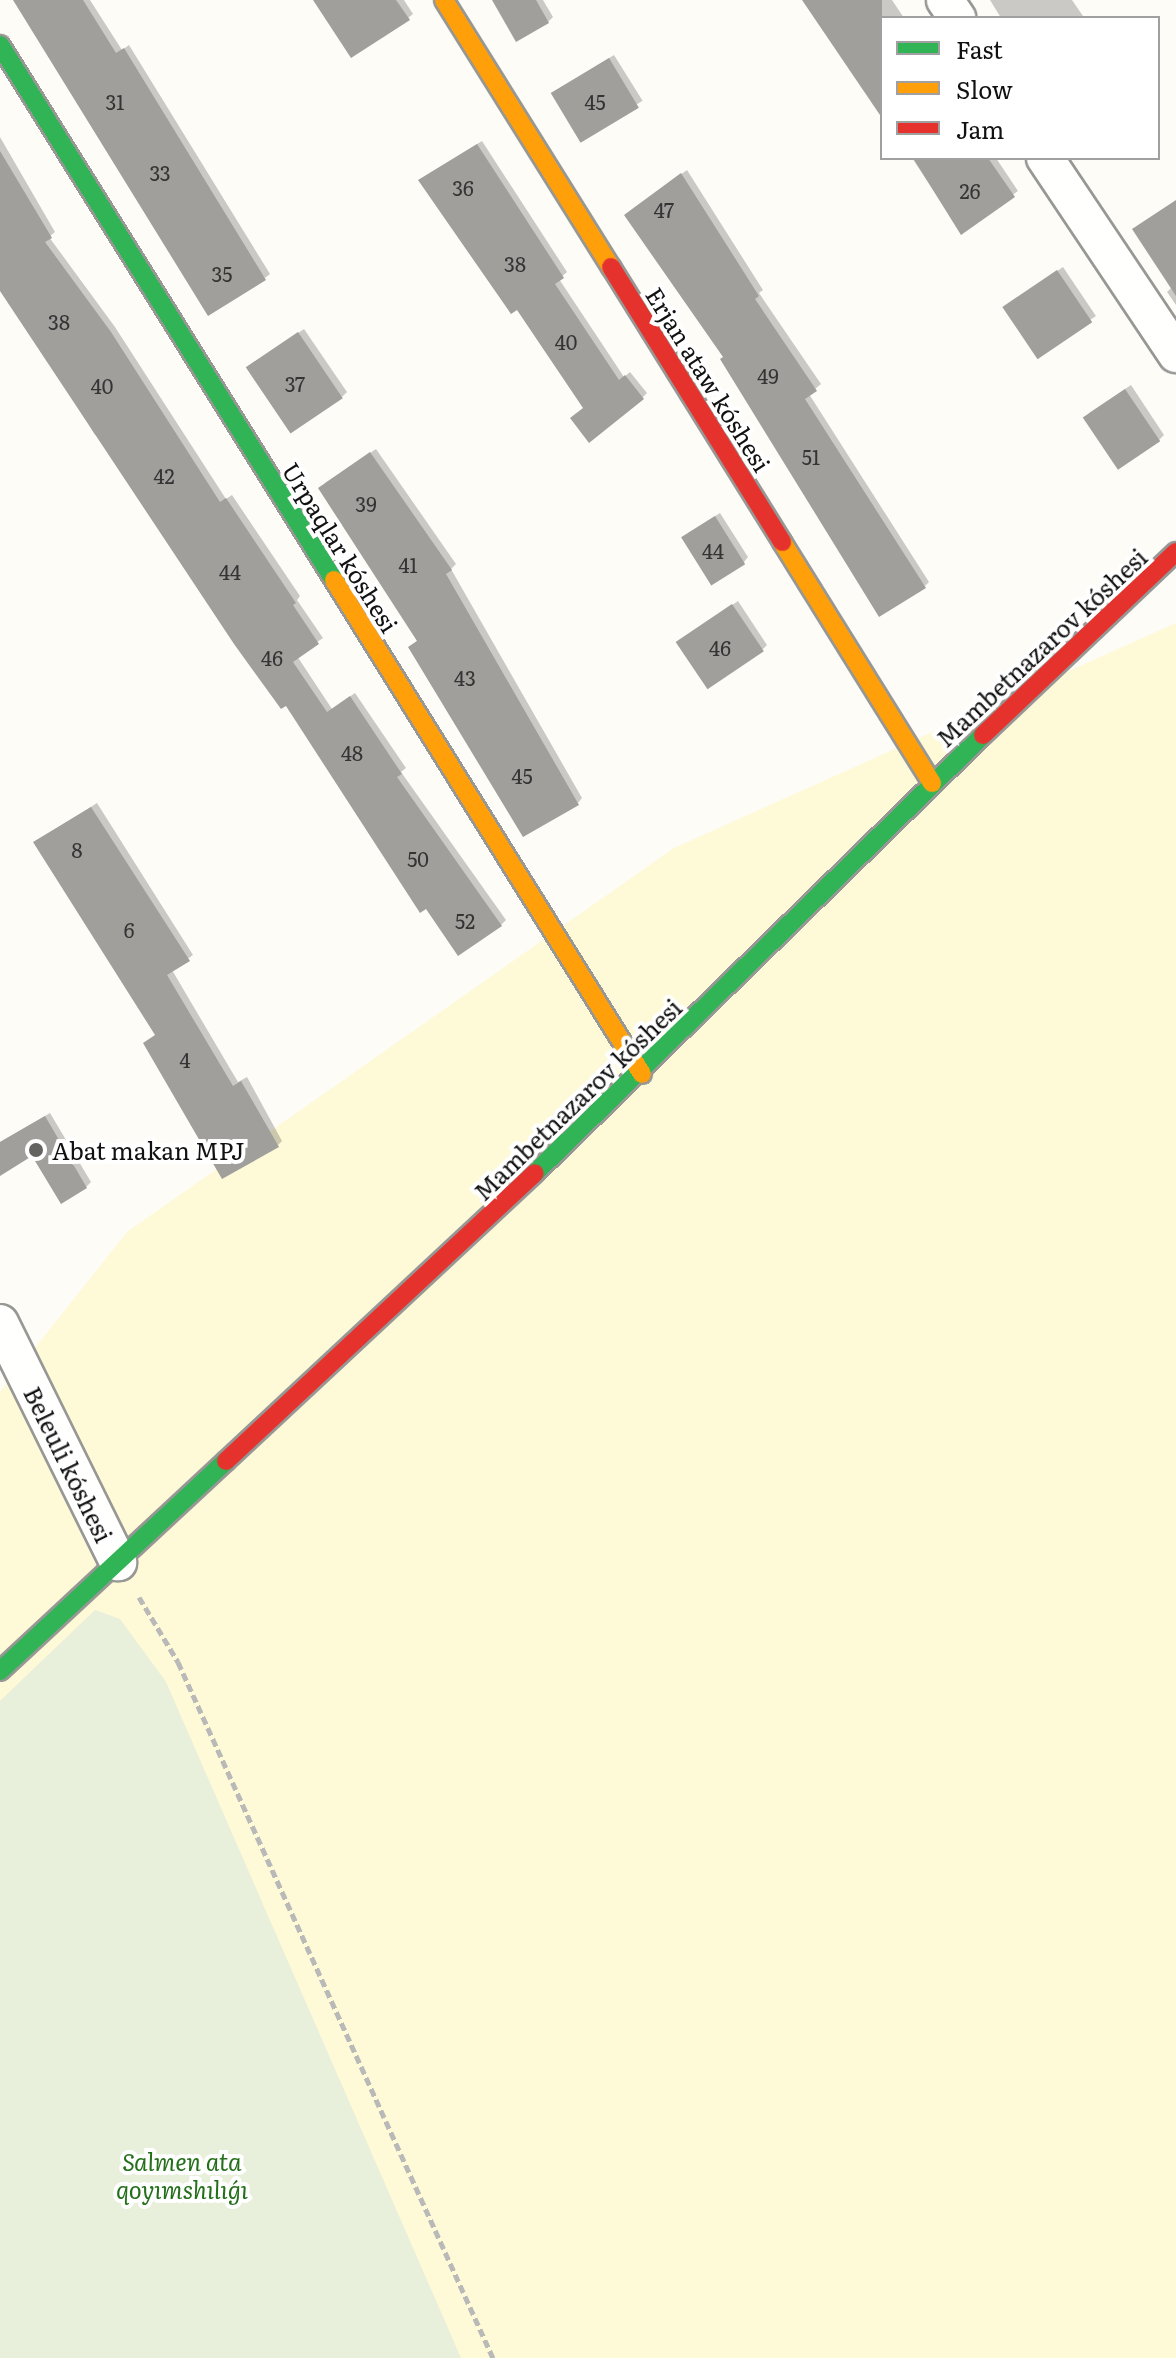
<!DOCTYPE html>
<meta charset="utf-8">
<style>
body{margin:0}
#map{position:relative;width:1176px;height:2358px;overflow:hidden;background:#fdfcf7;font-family:Literata,serif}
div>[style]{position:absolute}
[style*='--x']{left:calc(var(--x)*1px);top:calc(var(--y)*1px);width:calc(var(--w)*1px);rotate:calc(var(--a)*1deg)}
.sand>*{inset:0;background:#fef9d7}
.cemetery>*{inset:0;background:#e8efda}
.shadow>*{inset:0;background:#0003;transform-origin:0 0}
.building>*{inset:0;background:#a19f9c;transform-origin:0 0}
.path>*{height:5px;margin-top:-2.5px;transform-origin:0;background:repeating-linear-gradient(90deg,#b9b9b8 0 8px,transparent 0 12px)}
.roads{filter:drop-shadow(2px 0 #979795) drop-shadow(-2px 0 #979795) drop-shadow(0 2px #979795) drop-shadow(0 -2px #979795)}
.street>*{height:36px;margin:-18px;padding:0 18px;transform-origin:18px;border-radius:18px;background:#fffffe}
.fast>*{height:18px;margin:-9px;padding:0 9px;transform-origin:9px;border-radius:9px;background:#30b455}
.slow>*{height:18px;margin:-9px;padding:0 9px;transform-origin:9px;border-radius:9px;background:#ff9f0a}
.jam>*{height:18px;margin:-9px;padding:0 9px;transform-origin:9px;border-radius:9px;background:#e5322d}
.dots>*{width:22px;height:22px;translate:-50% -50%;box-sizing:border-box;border:4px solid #fff;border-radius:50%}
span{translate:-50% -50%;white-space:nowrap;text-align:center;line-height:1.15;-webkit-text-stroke:8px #fff;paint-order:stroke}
.number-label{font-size:20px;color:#353434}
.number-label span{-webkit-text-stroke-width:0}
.street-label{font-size:24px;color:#111}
.poi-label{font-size:24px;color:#111}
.left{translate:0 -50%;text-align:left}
.park-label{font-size:24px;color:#24701a;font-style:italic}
.legend{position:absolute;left:880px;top:16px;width:280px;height:144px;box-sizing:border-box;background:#fff;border:2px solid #a0a0a0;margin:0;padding:10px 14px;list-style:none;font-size:24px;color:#111}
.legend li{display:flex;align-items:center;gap:16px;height:40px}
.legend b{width:40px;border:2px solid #a0a0a0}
</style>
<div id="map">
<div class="sand">
<i style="clip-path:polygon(1176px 623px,1176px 2358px,0 2358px,0 1392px,127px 1232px,674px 848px)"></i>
</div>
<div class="cemetery">
<i style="clip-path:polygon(95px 1610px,120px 1619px,166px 1682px,461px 2358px,0 2358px,0 1701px)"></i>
</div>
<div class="shadow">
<i style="clip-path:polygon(15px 0,90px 0,122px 50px,129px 45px,270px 274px,265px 278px)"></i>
<i style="clip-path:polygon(316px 0,404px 0,413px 14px,408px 18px)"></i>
<i style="clip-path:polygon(500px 0,543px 0,553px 17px,548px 22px)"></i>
<i style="clip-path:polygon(805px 0,892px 0,904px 18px,882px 18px,882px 114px)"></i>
<i style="clip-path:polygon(990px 0,1072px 0,1083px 16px,1001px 18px)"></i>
<i style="left:614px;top:55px;width:54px;height:66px;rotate:58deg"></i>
<i style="clip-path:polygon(0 137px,55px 232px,49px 237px,115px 327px,226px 499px,232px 495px,300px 596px,297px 600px,323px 638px,297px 656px,332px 709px,355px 693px,406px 768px,401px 772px,506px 920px,501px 925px,287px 703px,99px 432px,95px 435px,0 278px)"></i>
<i style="clip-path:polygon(482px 141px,567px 272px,559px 279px,624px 377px,630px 372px,647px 393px,642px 398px,585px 408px,426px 176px)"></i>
<i style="clip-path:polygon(912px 158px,996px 158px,1018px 191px,961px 232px)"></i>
<i style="clip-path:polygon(687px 170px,763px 290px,759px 293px,821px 384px,809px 394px,929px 582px,925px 586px,726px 356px,631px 210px)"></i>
<i style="clip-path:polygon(1176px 201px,1176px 305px,1167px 292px,1172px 287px)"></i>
<i style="left:1063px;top:267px;width:59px;height:64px;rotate:56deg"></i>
<i style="clip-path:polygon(304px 329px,347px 392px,342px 397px,253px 363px)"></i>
<i style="clip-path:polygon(1131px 385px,1164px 435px,1159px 440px,1089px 413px)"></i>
<i style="clip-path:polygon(376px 449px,456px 564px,451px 569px,582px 798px,578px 803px,410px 647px,418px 640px,325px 483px)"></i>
<i style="clip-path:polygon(720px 513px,748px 557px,744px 562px,688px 533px)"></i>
<i style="clip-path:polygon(738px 601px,767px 645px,763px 649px,684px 638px)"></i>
<i style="clip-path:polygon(97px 803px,193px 955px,172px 970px,238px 1082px,247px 1077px,282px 1141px,278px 1145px,157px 1034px,41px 838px)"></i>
<i style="clip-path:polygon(50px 1113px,91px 1182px,86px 1187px,33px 1154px,0 1173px,0 1142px)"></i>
</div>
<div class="building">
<i style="clip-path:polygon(13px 0,83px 0,116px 53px,124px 48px,266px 280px,208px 316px)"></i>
<i style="clip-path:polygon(313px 0,396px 0,410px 20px,351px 58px)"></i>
<i style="clip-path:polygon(492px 0,536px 0,549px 23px,516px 42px)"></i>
<i style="clip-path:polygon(802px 0,882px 0,882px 118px)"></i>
<i style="left:609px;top:58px;width:58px;height:68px;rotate:59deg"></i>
<i style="clip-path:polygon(477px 144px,564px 278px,555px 284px,619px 380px,625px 375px,644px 399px,589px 443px,570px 418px,583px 408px,517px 310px,511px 314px,418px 180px)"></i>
<i style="clip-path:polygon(0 151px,52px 238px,45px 242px,111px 332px,220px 502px,226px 498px,296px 603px,293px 605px,319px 644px,293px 662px,327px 712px,350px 696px,402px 774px,397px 777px,502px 926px,458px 956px,426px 909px,420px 913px,286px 706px,281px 709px,234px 644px,0 291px)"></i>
<i style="clip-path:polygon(913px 158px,988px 158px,1015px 197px,961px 235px)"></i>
<i style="clip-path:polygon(681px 173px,759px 296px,755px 299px,817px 391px,805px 399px,926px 588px,879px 617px,720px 359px,723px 357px,624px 215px)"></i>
<i style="clip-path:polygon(1176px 200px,1176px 296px,1132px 229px)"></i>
<i style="left:1057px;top:270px;width:63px;height:66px;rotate:56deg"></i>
<i style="left:298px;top:332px;width:80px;height:63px;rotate:56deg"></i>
<i style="left:1125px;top:389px;width:63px;height:51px;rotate:56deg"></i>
<i style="clip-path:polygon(370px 452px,452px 570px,446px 574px,579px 805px,523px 837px,408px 647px,417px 641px,318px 488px)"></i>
<i style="left:715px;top:516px;width:57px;height:40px;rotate:58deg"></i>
<i style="left:732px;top:604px;width:57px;height:68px;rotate:56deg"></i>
<i style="clip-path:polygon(91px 807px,190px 961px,167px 975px,233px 1086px,241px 1081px,279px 1147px,222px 1179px,143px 1043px,155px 1035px,33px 842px)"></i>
<i style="clip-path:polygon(45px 1116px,87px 1188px,61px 1204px,32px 1156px,0 1176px,0 1142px)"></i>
</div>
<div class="path">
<i style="--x:139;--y:1597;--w:76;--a:59"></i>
<i style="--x:178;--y:1662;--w:764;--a:65.65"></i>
</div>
<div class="roads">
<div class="street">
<i style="--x:945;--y:0;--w:22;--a:56"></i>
<i style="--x:1045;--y:158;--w:236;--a:56.2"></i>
<i style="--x:0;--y:1323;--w:267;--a:63.7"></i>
</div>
<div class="fast">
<i style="--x:0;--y:45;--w:631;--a:58.02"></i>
<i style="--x:535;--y:1173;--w:627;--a:-44.35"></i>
<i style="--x:0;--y:1671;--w:309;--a:-42.9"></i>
</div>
<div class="slow">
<i style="--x:444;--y:0;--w:315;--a:58"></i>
<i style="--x:782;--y:542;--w:284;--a:58.1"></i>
<i style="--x:334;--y:580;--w:582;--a:58.06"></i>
</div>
<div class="jam">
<i style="--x:611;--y:267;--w:324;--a:58.1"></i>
<i style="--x:983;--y:735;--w:266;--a:-43.5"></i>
<i style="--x:226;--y:1461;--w:422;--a:-43"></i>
</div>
</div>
<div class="dots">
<i style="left:36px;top:1150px;background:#646362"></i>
</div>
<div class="number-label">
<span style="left:115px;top:101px">31</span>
<span style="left:595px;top:101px">45</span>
<span style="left:160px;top:172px">33</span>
<span style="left:463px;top:187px">36</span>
<span style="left:970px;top:190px">26</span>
<span style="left:664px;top:209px">47</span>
<span style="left:515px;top:263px">38</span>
<span style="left:222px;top:273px">35</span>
<span style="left:59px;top:321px">38</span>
<span style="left:566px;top:341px">40</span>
<span style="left:768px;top:375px">49</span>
<span style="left:295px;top:383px">37</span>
<span style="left:102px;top:385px">40</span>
<span style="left:811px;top:456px">51</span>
<span style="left:164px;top:475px">42</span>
<span style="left:366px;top:503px">39</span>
<span style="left:713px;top:550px">44</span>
<span style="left:408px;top:564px">41</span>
<span style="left:230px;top:571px">44</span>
<span style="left:720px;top:647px">46</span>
<span style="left:272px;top:657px">46</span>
<span style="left:465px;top:677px">43</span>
<span style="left:352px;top:752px">48</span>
<span style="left:522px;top:775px">45</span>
<span style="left:77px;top:849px">8</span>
<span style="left:418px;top:858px">50</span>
<span style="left:465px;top:920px">52</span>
<span style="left:129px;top:929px">6</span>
<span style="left:185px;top:1059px">4</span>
</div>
<div class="street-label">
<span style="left:709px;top:379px;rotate:58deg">Erjan ataw kóshesi</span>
<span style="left:341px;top:547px;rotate:58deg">Urpaqlar kóshesi</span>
<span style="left:1041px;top:647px;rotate:-43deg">Mambetnazarov kóshesi</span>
<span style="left:577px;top:1099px;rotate:-44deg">Mambetnazarov kóshesi</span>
<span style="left:69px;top:1464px;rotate:64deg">Beleuli kóshesi</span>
</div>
<div class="poi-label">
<span class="left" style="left:52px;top:1150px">Abat makan MPJ</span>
</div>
<div class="park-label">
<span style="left:182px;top:2175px">Salmen ata<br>qoyımshılıǵı</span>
</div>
<ul class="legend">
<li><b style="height:10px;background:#30b455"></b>Fast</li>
<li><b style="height:10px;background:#ff9f0a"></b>Slow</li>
<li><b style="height:10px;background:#e5322d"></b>Jam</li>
</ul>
</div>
